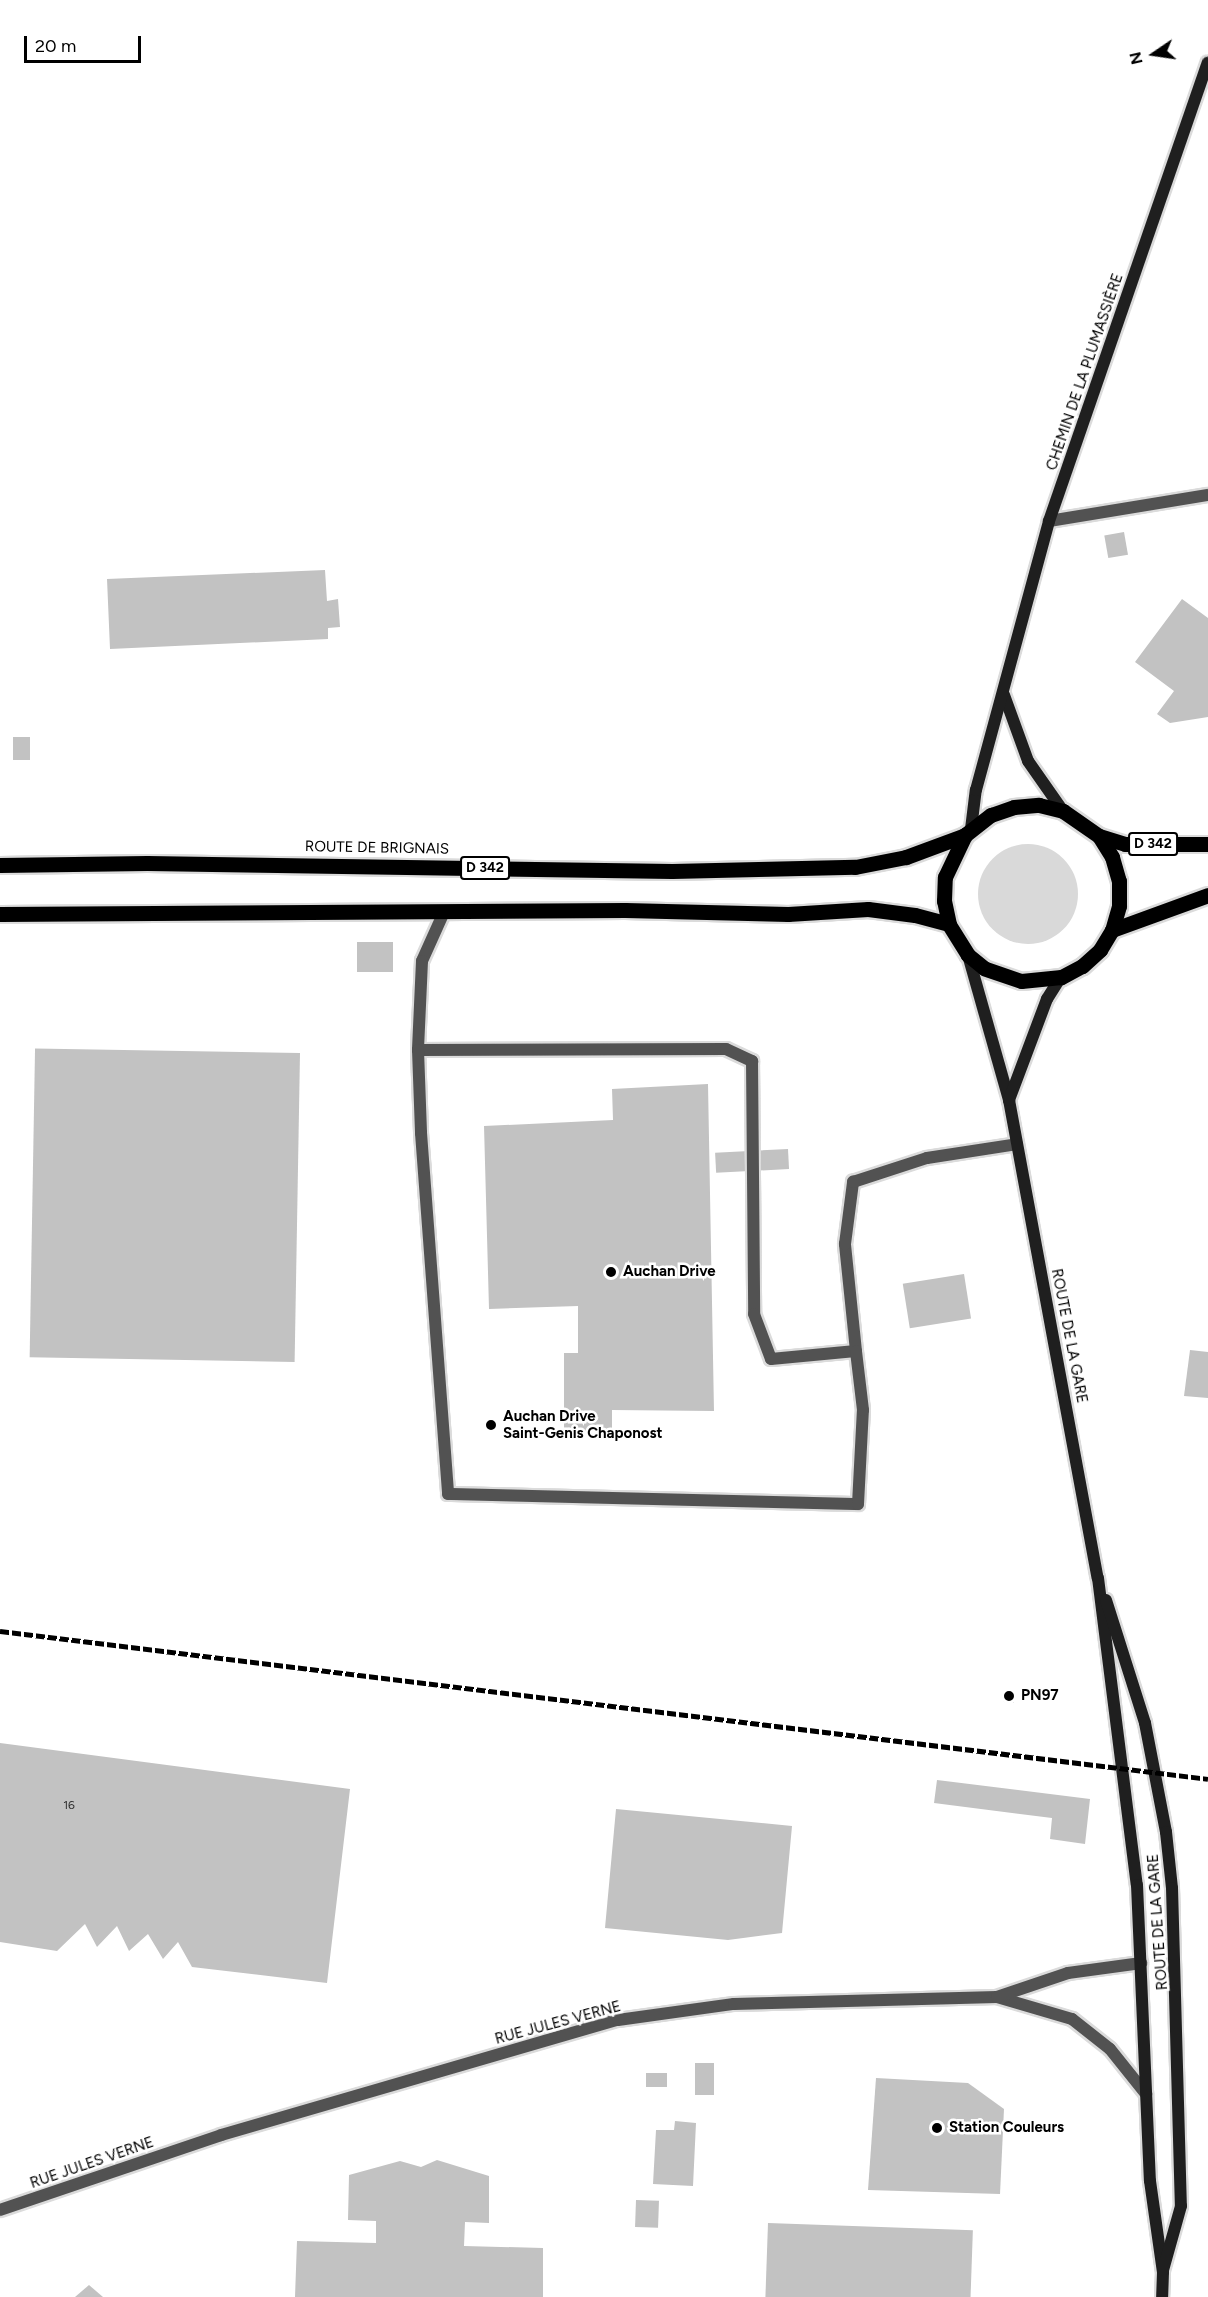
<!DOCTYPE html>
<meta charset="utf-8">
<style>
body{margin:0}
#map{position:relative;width:1208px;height:2297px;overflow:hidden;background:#fff;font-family:Figtree,sans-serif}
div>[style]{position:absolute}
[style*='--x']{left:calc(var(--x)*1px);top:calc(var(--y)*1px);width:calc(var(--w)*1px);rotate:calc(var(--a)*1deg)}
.green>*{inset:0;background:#d9d9d9}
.round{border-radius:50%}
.building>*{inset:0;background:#c2c2c2;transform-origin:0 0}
.roads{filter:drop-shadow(2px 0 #dbdbdb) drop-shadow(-2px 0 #dbdbdb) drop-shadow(0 2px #dbdbdb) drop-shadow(0 -2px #dbdbdb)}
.lane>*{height:12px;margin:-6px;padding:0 6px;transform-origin:6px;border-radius:6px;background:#525252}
.street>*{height:12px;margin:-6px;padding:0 6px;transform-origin:6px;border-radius:6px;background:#525252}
.secondary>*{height:12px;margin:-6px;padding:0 6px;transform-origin:6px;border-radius:6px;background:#1f1f1f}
.primary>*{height:15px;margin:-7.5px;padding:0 7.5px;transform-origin:7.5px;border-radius:7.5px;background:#000}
.rail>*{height:4.5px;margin-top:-2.25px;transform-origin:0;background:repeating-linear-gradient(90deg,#000 0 9px,transparent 0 12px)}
.dots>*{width:16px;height:16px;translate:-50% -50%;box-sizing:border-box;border:3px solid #fff;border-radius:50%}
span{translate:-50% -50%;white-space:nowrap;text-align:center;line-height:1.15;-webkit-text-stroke:5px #fff;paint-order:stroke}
.number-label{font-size:12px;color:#303030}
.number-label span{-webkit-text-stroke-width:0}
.shield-label span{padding:2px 4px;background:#fff;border:2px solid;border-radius:4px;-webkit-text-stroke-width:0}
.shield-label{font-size:14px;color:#000;font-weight:700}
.street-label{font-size:15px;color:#000}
.poi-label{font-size:15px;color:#000;font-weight:700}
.left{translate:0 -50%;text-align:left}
.north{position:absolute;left:1124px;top:24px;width:60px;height:60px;-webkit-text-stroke:4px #fff;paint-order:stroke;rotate:257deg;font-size:16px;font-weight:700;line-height:24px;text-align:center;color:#000}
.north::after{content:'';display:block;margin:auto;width:21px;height:27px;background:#000;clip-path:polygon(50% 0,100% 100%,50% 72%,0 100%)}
.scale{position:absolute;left:24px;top:36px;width:117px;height:27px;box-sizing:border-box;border:3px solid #000;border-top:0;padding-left:8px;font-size:18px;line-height:21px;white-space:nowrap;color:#000;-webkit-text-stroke:4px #fff;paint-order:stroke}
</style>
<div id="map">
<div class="green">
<i class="round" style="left:978px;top:844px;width:100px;height:100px"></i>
</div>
<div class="building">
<i style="left:1124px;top:532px;width:23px;height:20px;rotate:80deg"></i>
<i style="clip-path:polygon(325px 570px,327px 601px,338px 599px,340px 627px,328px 628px,328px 639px,110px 649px,107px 579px)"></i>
<i style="clip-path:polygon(1182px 599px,1208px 618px,1208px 717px,1170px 723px,1157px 714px,1174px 691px,1135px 662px)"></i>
<i style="left:13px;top:737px;width:17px;height:23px"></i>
<i style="left:357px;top:942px;width:36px;height:30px"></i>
<i style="left:300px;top:1053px;width:309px;height:265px;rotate:91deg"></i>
<i style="clip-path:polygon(708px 1084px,714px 1411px,612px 1410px,612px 1431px,564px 1431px,564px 1353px,578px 1353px,578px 1306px,489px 1309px,484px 1126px,613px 1120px,612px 1089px)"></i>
<i style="left:788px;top:1149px;width:20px;height:73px;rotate:87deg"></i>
<i style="left:964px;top:1274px;width:45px;height:62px;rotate:81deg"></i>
<i style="clip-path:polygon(1190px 1350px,1208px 1352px,1208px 1398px,1184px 1396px)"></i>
<i style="left:1005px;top:1690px;width:10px;height:12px;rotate:6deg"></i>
<i style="clip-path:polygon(0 1743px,350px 1789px,327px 1983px,192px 1967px,178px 1942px,163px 1959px,148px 1934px,129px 1951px,117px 1926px,97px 1947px,85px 1924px,57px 1951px,0 1942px)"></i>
<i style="clip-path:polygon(937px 1780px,1090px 1799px,1085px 1844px,1050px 1839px,1052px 1818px,934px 1803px)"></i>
<i style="clip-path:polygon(616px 1809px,792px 1826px,782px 1933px,728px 1940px,605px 1928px)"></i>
<i style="left:695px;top:2063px;width:19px;height:32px"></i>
<i style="left:646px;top:2073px;width:21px;height:14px"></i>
<i style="clip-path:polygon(876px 2078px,968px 2083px,1004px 2109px,1000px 2194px,868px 2190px)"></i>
<i style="clip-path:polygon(675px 2121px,696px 2123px,693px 2186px,653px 2184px,656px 2130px,674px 2130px)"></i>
<i style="clip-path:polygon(437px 2160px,489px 2176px,489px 2223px,465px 2222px,464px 2246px,543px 2248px,543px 2297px,295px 2297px,297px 2241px,376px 2243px,376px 2221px,348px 2220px,349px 2175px,400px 2161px,421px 2167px)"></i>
<i style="left:636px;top:2200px;width:23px;height:27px;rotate:2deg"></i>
<i style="left:768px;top:2223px;width:205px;height:74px;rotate:2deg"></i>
<i style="clip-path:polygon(89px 2285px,103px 2297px,75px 2297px)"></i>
</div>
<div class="roads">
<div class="lane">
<i style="--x:444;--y:912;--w:54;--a:114.2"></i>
<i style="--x:422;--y:961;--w:89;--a:92.6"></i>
<i style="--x:418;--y:1050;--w:308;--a:-0.2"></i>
<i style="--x:726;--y:1049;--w:29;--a:25"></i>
<i style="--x:752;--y:1061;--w:253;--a:89.5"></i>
<i style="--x:754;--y:1314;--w:48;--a:69.3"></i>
<i style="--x:771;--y:1359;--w:85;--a:-5.4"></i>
<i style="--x:856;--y:1351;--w:108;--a:-95.9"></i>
<i style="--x:845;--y:1244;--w:63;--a:-82.6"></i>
<i style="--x:853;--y:1182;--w:78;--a:-18"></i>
<i style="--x:927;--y:1158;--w:91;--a:-8.8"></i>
<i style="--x:418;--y:1050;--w:83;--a:87.9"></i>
<i style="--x:421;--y:1133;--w:362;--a:85.7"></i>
<i style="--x:448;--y:1494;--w:410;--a:1.4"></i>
<i style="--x:858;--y:1504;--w:94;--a:-87"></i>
<i style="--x:863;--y:1410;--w:59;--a:-96.8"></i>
</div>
<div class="street">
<i style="--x:1049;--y:521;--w:161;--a:-9.3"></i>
<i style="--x:997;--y:1997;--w:78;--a:16.3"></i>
<i style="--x:1072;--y:2019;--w:48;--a:38.3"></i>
<i style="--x:1110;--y:2049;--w:58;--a:51.3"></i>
<i style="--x:0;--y:2210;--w:233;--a:-18.7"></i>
<i style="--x:221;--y:2135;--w:413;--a:-16.2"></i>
<i style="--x:618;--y:2020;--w:117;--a:-7.9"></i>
<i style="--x:734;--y:2004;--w:263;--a:-1.5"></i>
<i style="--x:997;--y:1997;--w:75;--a:-18.7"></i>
<i style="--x:1068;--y:1973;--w:74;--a:-7.8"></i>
</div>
<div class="secondary">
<i style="--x:1004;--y:695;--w:70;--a:70"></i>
<i style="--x:1028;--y:761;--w:61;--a:55"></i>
<i style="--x:971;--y:829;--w:39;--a:-83"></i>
<i style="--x:976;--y:790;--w:279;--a:-74.8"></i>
<i style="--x:1049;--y:521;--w:485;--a:-70.9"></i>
<i style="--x:968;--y:955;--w:151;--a:74.2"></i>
<i style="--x:1009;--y:1100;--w:486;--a:79.5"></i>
<i style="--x:1098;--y:1578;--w:309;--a:82.8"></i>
<i style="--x:1137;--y:1885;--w:296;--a:87.5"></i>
<i style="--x:1150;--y:2181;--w:92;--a:81.9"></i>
<i style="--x:1163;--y:2272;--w:25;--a:92"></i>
<i style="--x:1009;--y:1100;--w:108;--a:-69.4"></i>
<i style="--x:1047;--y:999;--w:26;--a:-58"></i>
<i style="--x:1106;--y:1600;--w:129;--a:72.4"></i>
<i style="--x:1145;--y:1723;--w:111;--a:79.1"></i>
<i style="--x:1166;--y:1832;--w:56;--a:83.9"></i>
<i style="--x:1172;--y:1888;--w:318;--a:88.4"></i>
<i style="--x:1181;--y:2206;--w:66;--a:105.7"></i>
</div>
<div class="primary">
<i style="--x:1099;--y:836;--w:25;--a:58"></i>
<i style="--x:1112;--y:857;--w:25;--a:74"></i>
<i style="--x:1119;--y:881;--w:25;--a:90"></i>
<i style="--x:1119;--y:906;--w:25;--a:106"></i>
<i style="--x:1112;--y:930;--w:23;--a:121"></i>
<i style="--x:1100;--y:950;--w:24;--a:138"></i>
<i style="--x:1082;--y:966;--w:24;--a:152"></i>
<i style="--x:1061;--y:977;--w:40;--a:174.3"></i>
<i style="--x:1021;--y:981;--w:39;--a:-161"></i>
<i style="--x:984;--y:968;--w:21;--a:-141"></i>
<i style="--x:968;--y:955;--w:36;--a:-122"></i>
<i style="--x:949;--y:924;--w:24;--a:-102"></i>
<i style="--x:944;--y:901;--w:24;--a:-88"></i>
<i style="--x:945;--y:877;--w:47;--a:-64.5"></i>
<i style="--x:965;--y:835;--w:33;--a:-38"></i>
<i style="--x:991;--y:815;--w:24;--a:-19"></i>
<i style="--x:1014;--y:807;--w:25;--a:-5"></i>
<i style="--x:1039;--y:805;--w:25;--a:14"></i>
<i style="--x:1063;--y:811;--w:44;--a:34.8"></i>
<i style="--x:1099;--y:836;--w:27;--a:17"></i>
<i style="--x:1125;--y:844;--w:83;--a:0"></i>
<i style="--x:0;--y:865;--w:147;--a:-0.8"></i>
<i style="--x:147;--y:863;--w:525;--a:0.87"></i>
<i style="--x:672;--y:871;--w:183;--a:-1.3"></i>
<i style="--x:855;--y:867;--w:52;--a:-11.1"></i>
<i style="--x:906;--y:857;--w:63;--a:-20.4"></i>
<i style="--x:0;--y:914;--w:625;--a:-0.37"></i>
<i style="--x:625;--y:910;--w:163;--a:1.4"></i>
<i style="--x:788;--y:914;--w:80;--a:-3.6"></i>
<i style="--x:868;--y:909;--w:47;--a:7.3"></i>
<i style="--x:915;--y:915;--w:35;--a:15"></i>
<i style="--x:1112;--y:930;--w:102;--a:-20"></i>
</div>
</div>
<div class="rail">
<i style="--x:0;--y:1631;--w:1217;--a:6.98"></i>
</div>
<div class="dots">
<i style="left:611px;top:1272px;background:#000"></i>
<i style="left:491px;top:1425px;background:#000"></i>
<i style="left:1009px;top:1696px;background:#000"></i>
<i style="left:937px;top:2128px;background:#000"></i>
</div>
<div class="number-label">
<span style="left:69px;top:1806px">16</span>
</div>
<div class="shield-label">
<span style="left:1153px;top:844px">D 342</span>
<span style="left:485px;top:868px">D 342</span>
</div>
<div class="street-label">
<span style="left:1085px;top:372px;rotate:-71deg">CHEMIN DE LA PLUMASSIÈRE</span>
<span style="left:377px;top:848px;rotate:1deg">ROUTE DE BRIGNAIS</span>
<span style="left:1069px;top:1336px;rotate:79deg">ROUTE DE LA GARE</span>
<span style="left:1158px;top:1922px;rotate:-94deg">ROUTE DE LA GARE</span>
<span style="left:558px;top:2023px;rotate:-15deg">RUE JULES VERNE</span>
<span style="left:92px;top:2163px;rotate:-19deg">RUE JULES VERNE</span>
</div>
<div class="poi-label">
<span class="left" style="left:623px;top:1272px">Auchan Drive</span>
<span class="left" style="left:503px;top:1425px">Auchan Drive<br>Saint-Genis Chaponost</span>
<span class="left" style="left:1021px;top:1696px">PN97</span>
<span class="left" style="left:949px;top:2128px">Station Couleurs</span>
</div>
<div class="north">N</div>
<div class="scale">20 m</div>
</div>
